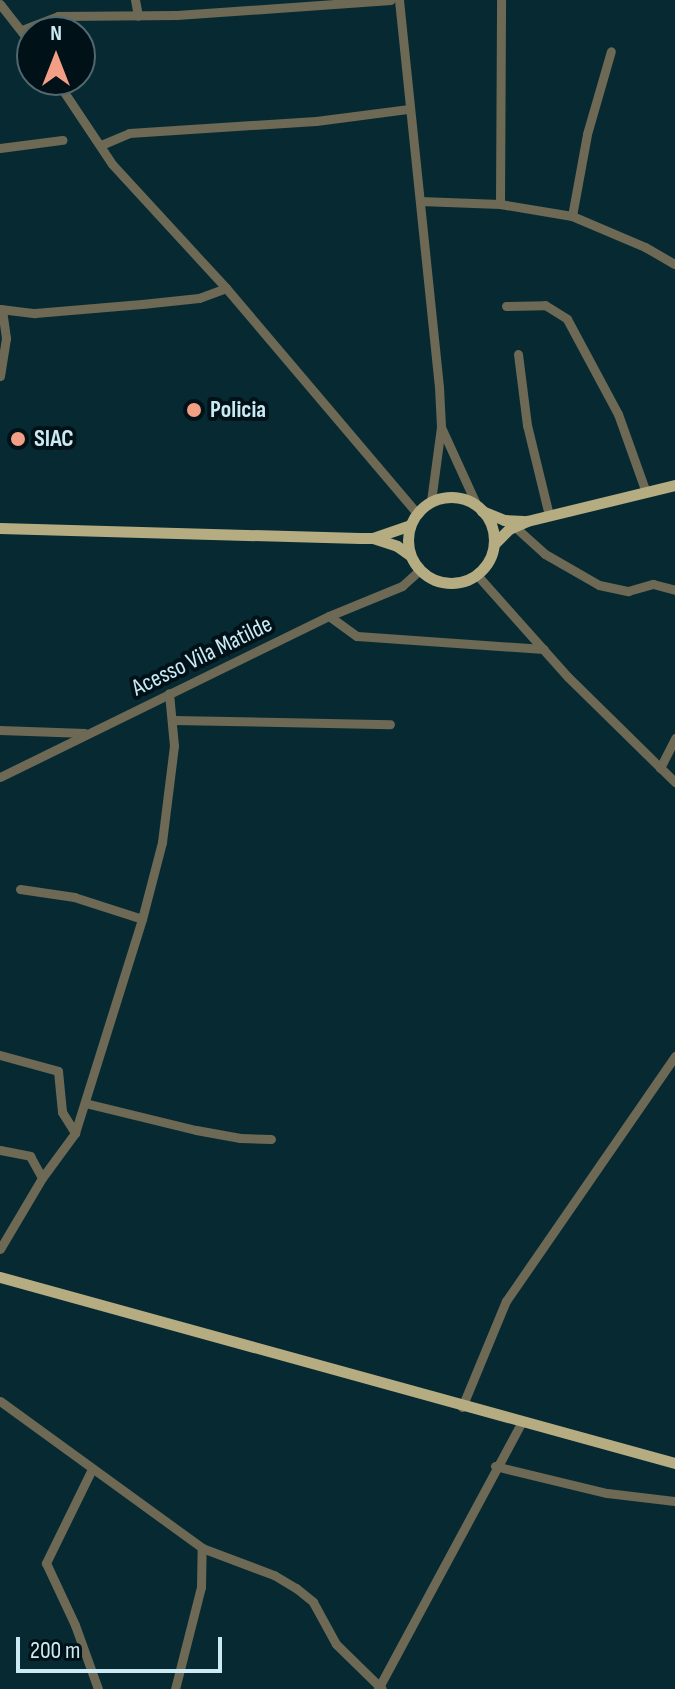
<!DOCTYPE html>
<style>
body{margin:0}
#map{position:relative;width:675px;height:1689px;overflow:hidden;background:#072a32;font-family:"Sofia Sans Condensed",sans-serif}
div>[style]{position:absolute}
[style*='--x']{left:calc(var(--x)*1px);top:calc(var(--y)*1px);width:calc(var(--w)*1px);rotate:calc(var(--a)*1deg)}
.minor>*{height:9px;margin:-4.5px;padding:0 4.5px;transform-origin:4.5px;border-radius:4.5px;background:#6d6954}
.major>*{height:11px;margin:-5.5px;padding:0 5.5px;transform-origin:5.5px;border-radius:5.5px;background:#b5ac82}
.major>.ring{margin:-5.5px;padding:0;box-sizing:content-box;background:none;border:11px solid #b5ac82;border-radius:50%}
.dots>*{width:22px;height:22px;translate:-50% -50%;box-sizing:border-box;border:4px solid #001218;border-radius:50%}
span{translate:-50% -50%;white-space:nowrap;text-align:center;line-height:1.15;-webkit-text-stroke:8px #001218;paint-order:stroke}
.poi-label{font-size:24px;color:#cbeaf3;font-weight:700}
.left{translate:0 -50%;text-align:left}
.street-label{font-size:24px;color:#cbeaf3}
.north{position:absolute;left:16px;top:16px;width:80px;height:80px;box-sizing:border-box;background:#001218;border:2px solid #516870;border-radius:50%;rotate:0deg;font-size:22px;font-weight:700;line-height:32px;text-align:center;color:#cbeaf3}
.north::after{content:'';display:block;margin:auto;width:28px;height:36px;background:#f39f85;clip-path:polygon(50% 0,100% 100%,50% 72%,0 100%)}
.scale{position:absolute;left:16px;top:1637px;width:206px;height:36px;box-sizing:border-box;border:4px solid #cbeaf3;border-top:0;padding-left:10px;font-size:24px;line-height:28px;white-space:nowrap;color:#cbeaf3;-webkit-text-stroke:6px #001218;paint-order:stroke}
</style>
<div id="map">
<div class="minor">
<i style="--x:135;--y:0;--w:16;--a:79"></i>
<i style="--x:399;--y:0;--w:389;--a:84.1"></i>
<i style="--x:439;--y:387;--w:40;--a:87.1"></i>
<i style="--x:441;--y:427;--w:75;--a:97.7"></i>
<i style="--x:0;--y:4;--w:52;--a:52"></i>
<i style="--x:22;--y:30;--w:39;--a:-21"></i>
<i style="--x:58;--y:16;--w:119;--a:-0.5"></i>
<i style="--x:177;--y:15;--w:214;--a:-4"></i>
<i style="--x:56;--y:80;--w:101;--a:56.3"></i>
<i style="--x:112;--y:164;--w:168;--a:47.4"></i>
<i style="--x:226;--y:288;--w:295;--a:49.7"></i>
<i style="--x:101;--y:145;--w:30;--a:-23"></i>
<i style="--x:129;--y:133;--w:187;--a:-3.7"></i>
<i style="--x:316;--y:121;--w:94;--a:-7.4"></i>
<i style="--x:0;--y:148;--w:63;--a:-7.4"></i>
<i style="--x:420;--y:201;--w:80;--a:2.1"></i>
<i style="--x:500;--y:204;--w:73;--a:9.5"></i>
<i style="--x:572;--y:216;--w:79;--a:23"></i>
<i style="--x:645;--y:247;--w:34;--a:30"></i>
<i style="--x:500;--y:204;--w:204;--a:-89.7"></i>
<i style="--x:572;--y:216;--w:83;--a:-79.6"></i>
<i style="--x:587;--y:134;--w:86;--a:-73.9"></i>
<i style="--x:506;--y:306;--w:39;--a:-1"></i>
<i style="--x:545;--y:305;--w:26;--a:32"></i>
<i style="--x:567;--y:319;--w:108;--a:61.8"></i>
<i style="--x:618;--y:414;--w:83;--a:70.3"></i>
<i style="--x:0;--y:309;--w:35;--a:7"></i>
<i style="--x:35;--y:313;--w:107;--a:-4.8"></i>
<i style="--x:142;--y:304;--w:57;--a:-6"></i>
<i style="--x:199;--y:298;--w:29;--a:-20"></i>
<i style="--x:518;--y:354;--w:72;--a:82.8"></i>
<i style="--x:527;--y:425;--w:93;--a:76.3"></i>
<i style="--x:0;--y:376;--w:38;--a:-81"></i>
<i style="--x:6;--y:338;--w:29;--a:-98"></i>
<i style="--x:441;--y:427;--w:87;--a:65.5"></i>
<i style="--x:514;--y:526;--w:42;--a:42.1"></i>
<i style="--x:545;--y:554;--w:62;--a:29.9"></i>
<i style="--x:599;--y:585;--w:30;--a:12"></i>
<i style="--x:628;--y:591;--w:26;--a:-16"></i>
<i style="--x:653;--y:584;--w:23;--a:15"></i>
<i style="--x:477;--y:575;--w:137;--a:48.3"></i>
<i style="--x:568;--y:677;--w:150;--a:44.5"></i>
<i style="--x:329;--y:616;--w:34;--a:36"></i>
<i style="--x:357;--y:636;--w:187;--a:4"></i>
<i style="--x:173;--y:720;--w:217;--a:1.1"></i>
<i style="--x:0;--y:730;--w:85;--a:2"></i>
<i style="--x:660;--y:768;--w:34;--a:-63"></i>
<i style="--x:0;--y:777;--w:366;--a:-26.1"></i>
<i style="--x:329;--y:616;--w:79;--a:-22.3"></i>
<i style="--x:402;--y:586;--w:24;--a:-42"></i>
<i style="--x:20;--y:889;--w:55;--a:8.4"></i>
<i style="--x:74;--y:897;--w:71;--a:17.9"></i>
<i style="--x:0;--y:1055;--w:60;--a:15.4"></i>
<i style="--x:58;--y:1071;--w:41;--a:84.4"></i>
<i style="--x:62;--y:1112;--w:25;--a:58"></i>
<i style="--x:85;--y:1103;--w:114;--a:13.7"></i>
<i style="--x:196;--y:1130;--w:45;--a:10.3"></i>
<i style="--x:240;--y:1138;--w:31;--a:2"></i>
<i style="--x:0;--y:1150;--w:31;--a:11"></i>
<i style="--x:30;--y:1156;--w:25;--a:61"></i>
<i style="--x:0;--y:1249;--w:82;--a:-59.4"></i>
<i style="--x:42;--y:1178;--w:56;--a:-53.7"></i>
<i style="--x:75;--y:1133;--w:224;--a:-72.6"></i>
<i style="--x:142;--y:919;--w:80;--a:-75.4"></i>
<i style="--x:162;--y:842;--w:97;--a:-82.9"></i>
<i style="--x:174;--y:746;--w:53;--a:-95.4"></i>
<i style="--x:0;--y:1401;--w:250;--a:36"></i>
<i style="--x:202;--y:1548;--w:77;--a:20.6"></i>
<i style="--x:274;--y:1575;--w:26;--a:31"></i>
<i style="--x:296;--y:1588;--w:22;--a:39"></i>
<i style="--x:313;--y:1602;--w:48;--a:61.3"></i>
<i style="--x:336;--y:1644;--w:64;--a:44.4"></i>
<i style="--x:462;--y:1407;--w:115;--a:-67.5"></i>
<i style="--x:506;--y:1301;--w:298;--a:-55.4"></i>
<i style="--x:495;--y:1466;--w:115;--a:13.6"></i>
<i style="--x:607;--y:1493;--w:68;--a:6.7"></i>
<i style="--x:92;--y:1469;--w:105;--a:116.1"></i>
<i style="--x:46;--y:1563;--w:68;--a:64.9"></i>
<i style="--x:75;--y:1625;--w:68;--a:70.2"></i>
<i style="--x:175;--y:1689;--w:105;--a:-75.7"></i>
<i style="--x:201;--y:1587;--w:39;--a:-89"></i>
<i style="--x:378;--y:1689;--w:303;--a:-61.7"></i>
</div>
<div class="major">
<i class="ring" style="left:408px;top:497px;width:75px;height:75px"></i>
<i style="--x:482;--y:511;--w:24;--a:22"></i>
<i style="--x:504;--y:520;--w:19;--a:3"></i>
<i style="--x:0;--y:528;--w:360;--a:1.6"></i>
<i style="--x:360;--y:538;--w:13;--a:0"></i>
<i style="--x:373;--y:538;--w:39;--a:-19"></i>
<i style="--x:373;--y:538;--w:25;--a:18"></i>
<i style="--x:397;--y:546;--w:16;--a:35"></i>
<i style="--x:494;--y:544;--w:21;--a:-45"></i>
<i style="--x:509;--y:529;--w:20;--a:-24"></i>
<i style="--x:527;--y:521;--w:152;--a:-13.7"></i>
<i style="--x:0;--y:1277;--w:700;--a:15.41"></i>
</div>
<div class="dots">
<i style="left:194px;top:410px;background:#f39f85"></i>
<i style="left:18px;top:439px;background:#f39f85"></i>
</div>
<div class="poi-label">
<span class="left" style="left:210px;top:410px">Policia</span>
<span class="left" style="left:34px;top:439px">SIAC</span>
</div>
<div class="street-label">
<span style="left:202px;top:656px;rotate:-26deg">Acesso Vila Matilde</span>
</div>
<div class="north">N</div>
<div class="scale">200 m</div>
</div>
